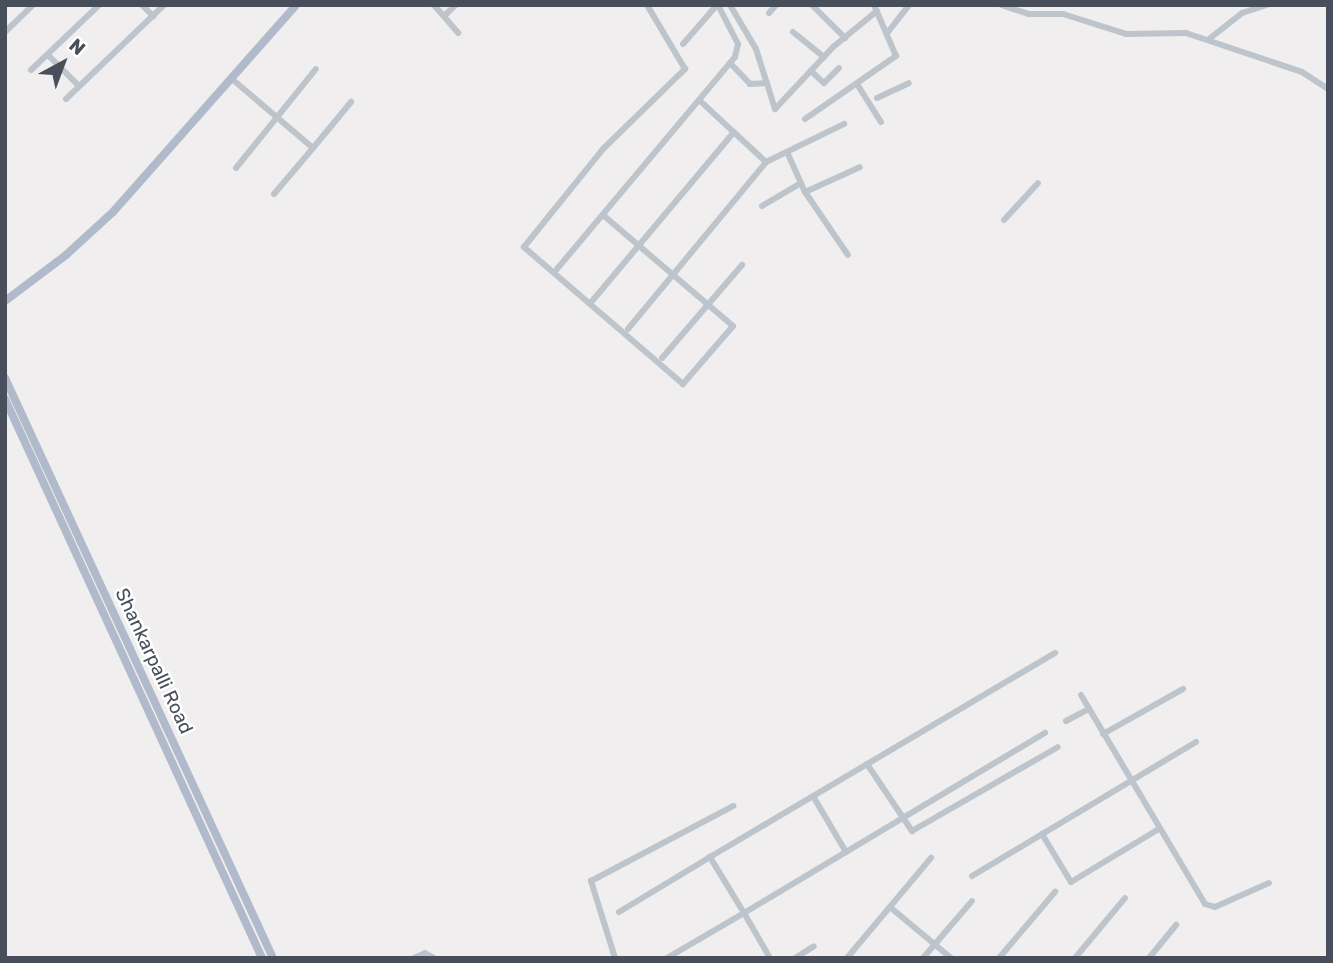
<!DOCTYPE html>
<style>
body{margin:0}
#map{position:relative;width:1333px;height:963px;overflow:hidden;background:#f0eeee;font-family:Rubik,sans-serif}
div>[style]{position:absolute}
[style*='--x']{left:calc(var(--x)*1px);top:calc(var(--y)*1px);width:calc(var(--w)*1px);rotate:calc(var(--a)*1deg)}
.minor>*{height:6px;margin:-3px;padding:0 3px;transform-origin:3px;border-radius:3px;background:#bec4cc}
.major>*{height:8px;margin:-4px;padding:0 4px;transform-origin:4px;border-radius:4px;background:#b0bacb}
span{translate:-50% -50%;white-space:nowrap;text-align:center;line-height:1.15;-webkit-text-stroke:5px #fff;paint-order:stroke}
.street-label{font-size:19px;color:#484f5a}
.frame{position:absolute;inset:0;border:7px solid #484f5a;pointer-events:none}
.north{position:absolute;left:28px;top:28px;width:70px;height:70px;-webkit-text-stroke:5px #fff;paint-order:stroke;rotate:41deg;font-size:19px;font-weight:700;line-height:28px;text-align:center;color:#484f5a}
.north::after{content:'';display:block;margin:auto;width:24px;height:32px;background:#484f5a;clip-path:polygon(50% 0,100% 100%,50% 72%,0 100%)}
</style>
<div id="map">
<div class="minor">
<i style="--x:142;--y:5;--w:16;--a:45"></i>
<i style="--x:434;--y:5;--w:37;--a:49"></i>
<i style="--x:730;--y:5;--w:51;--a:59.4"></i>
<i style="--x:756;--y:49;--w:63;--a:72.4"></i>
<i style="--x:775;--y:109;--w:85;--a:-46.9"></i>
<i style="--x:833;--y:47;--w:57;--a:-39.3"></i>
<i style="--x:812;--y:5;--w:47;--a:45"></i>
<i style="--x:1001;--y:5;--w:29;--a:18"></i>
<i style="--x:1029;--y:14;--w:34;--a:0"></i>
<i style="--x:1063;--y:14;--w:66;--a:17.6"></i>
<i style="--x:1126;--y:34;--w:60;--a:-1"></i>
<i style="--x:1186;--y:33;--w:122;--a:18.6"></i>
<i style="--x:1302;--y:72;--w:31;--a:33"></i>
<i style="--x:769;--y:13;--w:11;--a:-49"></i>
<i style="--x:444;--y:16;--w:16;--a:-43"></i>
<i style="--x:5;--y:32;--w:39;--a:-44"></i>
<i style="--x:793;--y:32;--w:40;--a:39"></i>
<i style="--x:888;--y:32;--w:34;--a:-52"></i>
<i style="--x:1209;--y:39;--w:42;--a:-38.2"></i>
<i style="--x:1242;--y:13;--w:26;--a:-18"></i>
<i style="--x:683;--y:44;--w:52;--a:-48.9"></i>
<i style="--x:48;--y:55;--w:44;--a:45"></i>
<i style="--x:730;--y:63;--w:29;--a:46"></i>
<i style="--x:750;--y:84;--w:17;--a:-3"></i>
<i style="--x:31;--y:70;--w:94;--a:-43.7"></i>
<i style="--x:811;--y:71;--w:18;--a:43"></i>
<i style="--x:824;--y:83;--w:21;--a:-45"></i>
<i style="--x:232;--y:79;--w:106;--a:40.4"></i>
<i style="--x:313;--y:148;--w:60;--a:-50.4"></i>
<i style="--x:857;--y:84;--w:45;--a:57.7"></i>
<i style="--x:877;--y:98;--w:35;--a:-25"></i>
<i style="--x:66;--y:99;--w:136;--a:-43.8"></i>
<i style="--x:805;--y:119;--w:111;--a:-34.7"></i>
<i style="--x:896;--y:56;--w:56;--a:-113.3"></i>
<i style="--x:787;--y:152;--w:44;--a:65.8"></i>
<i style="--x:805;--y:192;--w:76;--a:55.7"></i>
<i style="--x:766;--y:162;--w:87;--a:-26"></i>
<i style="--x:236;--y:168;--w:127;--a:-51.1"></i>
<i style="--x:805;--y:192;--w:60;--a:-24.4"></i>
<i style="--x:274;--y:194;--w:60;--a:-49.7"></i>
<i style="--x:762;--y:206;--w:45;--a:-30.5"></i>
<i style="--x:603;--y:215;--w:171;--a:40.5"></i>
<i style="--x:733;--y:326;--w:77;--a:130.8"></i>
<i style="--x:683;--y:384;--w:210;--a:-139.3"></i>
<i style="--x:524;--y:247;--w:126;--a:-51.1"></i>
<i style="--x:603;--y:149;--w:115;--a:-44.3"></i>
<i style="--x:685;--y:69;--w:74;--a:-120.7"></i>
<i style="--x:1004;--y:220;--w:50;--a:-47.4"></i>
<i style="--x:557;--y:269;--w:277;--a:-50"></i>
<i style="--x:735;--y:57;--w:13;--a:-77"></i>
<i style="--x:738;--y:44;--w:44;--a:-117.1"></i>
<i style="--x:593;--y:300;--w:219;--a:-50"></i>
<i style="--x:628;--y:329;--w:217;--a:-50.4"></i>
<i style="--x:766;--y:162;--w:91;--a:-137.2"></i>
<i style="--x:662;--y:358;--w:123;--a:-49.3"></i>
<i style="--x:1081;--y:695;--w:243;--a:59.3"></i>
<i style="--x:1205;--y:904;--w:10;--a:17"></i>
<i style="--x:1215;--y:907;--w:59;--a:-24"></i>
<i style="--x:1066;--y:721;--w:26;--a:-28"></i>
<i style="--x:1103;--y:734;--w:92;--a:-29.4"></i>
<i style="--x:867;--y:764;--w:81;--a:56.1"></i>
<i style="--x:912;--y:831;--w:168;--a:-29.9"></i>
<i style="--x:813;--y:796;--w:65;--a:59.5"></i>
<i style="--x:1042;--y:834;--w:56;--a:58.9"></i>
<i style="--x:1071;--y:882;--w:103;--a:-31.1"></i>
<i style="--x:972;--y:876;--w:261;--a:-30.9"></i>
<i style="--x:890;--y:907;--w:80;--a:39.9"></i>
<i style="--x:619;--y:912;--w:106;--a:-31.1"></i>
<i style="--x:414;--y:958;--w:12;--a:-24"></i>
<i style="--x:425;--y:953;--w:10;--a:29"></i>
<i style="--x:615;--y:958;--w:81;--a:-107.3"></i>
<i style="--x:591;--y:881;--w:161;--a:-27.8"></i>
<i style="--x:667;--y:958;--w:89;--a:-30.3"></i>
<i style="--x:744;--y:913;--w:66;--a:-121.3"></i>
<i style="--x:710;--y:857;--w:401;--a:-30.6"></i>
<i style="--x:770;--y:958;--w:52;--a:-120"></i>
<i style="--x:744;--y:913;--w:351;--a:-30.9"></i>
<i style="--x:795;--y:958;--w:22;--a:-32"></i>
<i style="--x:847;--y:958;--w:131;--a:-50"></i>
<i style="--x:923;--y:958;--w:75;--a:-49.3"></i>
<i style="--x:999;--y:958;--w:87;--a:-49.7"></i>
<i style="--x:1075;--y:958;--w:78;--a:-50.2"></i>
<i style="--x:1149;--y:958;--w:43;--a:-50.7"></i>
</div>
<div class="major">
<i style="--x:5;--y:301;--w:76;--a:-37"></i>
<i style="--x:66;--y:255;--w:64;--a:-42.5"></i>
<i style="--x:113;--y:212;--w:276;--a:-48.5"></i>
<i style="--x:5;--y:378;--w:639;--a:65.2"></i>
<i style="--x:5;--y:399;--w:615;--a:65.31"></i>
</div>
<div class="street-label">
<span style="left:154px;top:661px;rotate:65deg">Shankarpalli Road</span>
</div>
<div class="frame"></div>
<div class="north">N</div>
</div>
